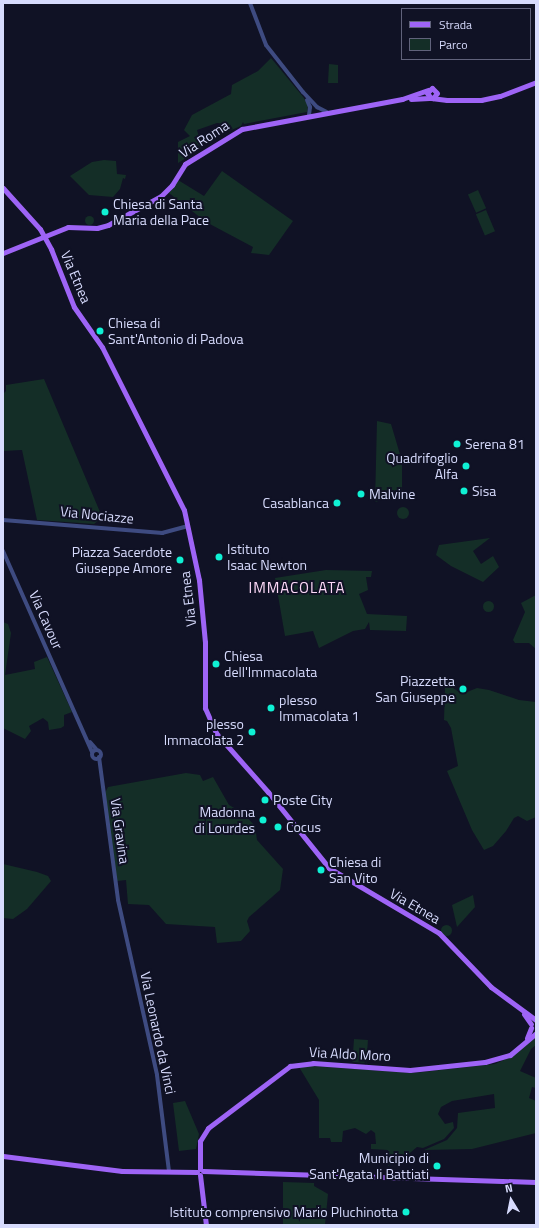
<!DOCTYPE html>
<style>
body{margin:0}
#map{position:relative;width:539px;height:1228px;overflow:hidden;background:#101225;font-family:"Titillium Web",sans-serif}
div>[style]{position:absolute}
[style*='--x']{left:calc(var(--x)*1px);top:calc(var(--y)*1px);width:calc(var(--w)*1px);rotate:calc(var(--a)*1deg)}
.green>*{inset:0;background:#142e27;transform-origin:0 0}
.round{border-radius:50%}
.minor>*{height:4px;margin:-2px;padding:0 2px;transform-origin:2px;border-radius:2px;background:#3e4b81}
.minor>.ring{margin:-2px;padding:0;box-sizing:content-box;background:none;border:4px solid #3e4b81;border-radius:50%}
.major>*{height:5px;margin:-2.5px;padding:0 2.5px;transform-origin:2.5px;border-radius:2.5px;background:#9e64f6}
.dots>*{width:11px;height:11px;translate:-50% -50%;box-sizing:border-box;border:2px solid #101225;border-radius:50%}
span{translate:-50% -50%;white-space:nowrap;text-align:center;line-height:1.15;-webkit-text-stroke:4px #101225;paint-order:stroke}
.street-label{font-size:14px;color:#d7dbfd}
.poi-label{font-size:14px;color:#d7dbfd}
.left{translate:0 -50%;text-align:left}
.right{translate:-100% -50%;text-align:right}
.neighbourhood-label{font-size:15px;color:#fdd9f8;letter-spacing:1px}
.frame{position:absolute;inset:0;border:4px solid #d7dbfd;pointer-events:none}
.legend{position:absolute;left:401px;top:8px;width:130px;height:52px;box-sizing:border-box;background:#101225;border:1px solid #60627b;margin:0;padding:5px 7px;list-style:none;font-size:12px;color:#d7dbfd}
.legend li{display:flex;align-items:center;gap:8px;height:20px}
.legend b{width:20px;border:1px solid #60627b}
.north{position:absolute;left:491px;top:1180px;width:40px;height:40px;-webkit-text-stroke:3px #101225;paint-order:stroke;rotate:350deg;font-size:11px;font-weight:700;line-height:16px;text-align:center;color:#d7dbfd}
.north::after{content:'';display:block;margin:auto;width:14px;height:18px;background:#d7dbfd;clip-path:polygon(50% 0,100% 100%,50% 72%,0 100%)}
</style>
<div id="map">
<div class="green">
<i style="clip-path:polygon(271px 58px,304px 98px,308px 105px,307px 112px,244px 124px,243px 122px,241px 126px,229px 131px,225px 124px,217px 123px,197px 130px,202px 148px,178px 163px,178px 142px,190px 136px,184px 130px,192px 115px,231px 94px,232px 85px,258px 71px)"></i>
<i style="clip-path:polygon(329px 64px,338px 65px,338px 83px,328px 83px)"></i>
<i style="clip-path:polygon(104px 160px,116px 161px,117px 174px,126px 175px,125px 179px,123px 178px,120px 189px,113px 197px,89px 195px,70px 176px,92px 162px)"></i>
<i style="clip-path:polygon(222px 171px,293px 221px,269px 255px,251px 253px,253px 247px,206px 222px,169px 193px,178px 180px,204px 196px)"></i>
<i style="left:478px;top:190px;width:20px;height:11px;rotate:66deg"></i>
<i style="left:486px;top:210px;width:23px;height:11px;rotate:67deg"></i>
<i class="round" style="left:84.5px;top:215.5px;width:9px;height:9px"></i>
<i style="clip-path:polygon(44px 379px,100px 512px,99px 520px,94px 524px,37px 520px,22px 450px,3px 451px,3px 394px,6px 391px,6px 385px)"></i>
<i style="clip-path:polygon(377px 421px,391px 424px,402px 461px,402px 490px,384px 495px,385px 499px,375px 502px)"></i>
<i class="round" style="left:397px;top:507px;width:12px;height:12px"></i>
<i style="clip-path:polygon(490px 538px,473px 551px,481px 564px,493px 556px,499px 567px,483px 582px,451px 566px,436px 555px,439px 545px)"></i>
<i style="clip-path:polygon(326px 570px,372px 571px,371px 577px,366px 577px,368px 590px,359px 594px,367px 614px,407px 616px,406px 631px,370px 630px,369px 622px,365px 629px,353px 631px,319px 648px,313px 631px,285px 636px,275px 578px)"></i>
<i style="clip-path:polygon(536px 595px,536px 649px,529px 643px,515px 643px,513px 640px,525px 612px,521px 603px)"></i>
<i class="round" style="left:482.5px;top:600.5px;width:11px;height:11px"></i>
<i style="clip-path:polygon(3px 622px,8px 624px,11px 633px,5px 675px,35px 669px,34px 662px,47px 657px,72px 712px,64px 715px,64px 726px,61px 728px,49px 730px,48px 722px,43px 718px,29px 726px,31px 731px,25px 739px,3px 728px)"></i>
<i style="clip-path:polygon(445px 688px,453px 688px,462px 694px,477px 688px,489px 690px,519px 700px,536px 702px,536px 817px,527px 821px,518px 816px,514px 818px,506px 831px,493px 846px,484px 850px,472px 830px,447px 771px,458px 766px,451px 728px,447px 721px,444px 720px)"></i>
<i style="clip-path:polygon(186px 773px,200px 775px,203px 781px,213px 777px,229px 805px,243px 813px,255px 826px,257px 840px,283px 869px,280px 890px,249px 917px,247px 921px,250px 931px,241px 941px,217px 943px,215px 927px,166px 924px,149px 905px,128px 904px,126px 880px,117px 881px,105px 793px,108px 787px)"></i>
<i style="clip-path:polygon(3px 864px,37px 872px,48px 876px,51px 881px,27px 909px,13px 919px,3px 918px)"></i>
<i style="clip-path:polygon(473px 895px,475px 907px,457px 927px,452px 905px)"></i>
<i class="round" style="left:440.5px;top:924.5px;width:11px;height:11px"></i>
<i style="left:354px;top:1039px;width:14px;height:23px;rotate:4deg"></i>
<i style="clip-path:polygon(531px 1039px,536px 1039px,536px 1045px,531px 1049px,520px 1071px,536px 1078px,536px 1088px,532px 1087px,529px 1098px,536px 1101px,536px 1133px,472px 1149px,424px 1150px,447px 1140px,457px 1128px,458px 1113px,495px 1108px,494px 1094px,452px 1101px,441px 1107px,438px 1114px,445px 1124px,453px 1122px,454px 1128px,444px 1139px,423px 1148px,417px 1147px,405px 1157px,388px 1166px,388px 1150px,371px 1149px,371px 1144px,376px 1144px,375px 1133px,371px 1130px,366px 1134px,355px 1128px,343px 1131px,342px 1142px,331px 1142px,330px 1138px,319px 1138px,319px 1100px,299px 1067px,311px 1066px,414px 1073px,495px 1064px,513px 1056px)"></i>
<i style="clip-path:polygon(185px 1101px,199px 1134px,196px 1149px,179px 1151px,173px 1103px)"></i>
<i style="clip-path:polygon(283px 1182px,314px 1183px,314px 1186px,328px 1194px,325px 1225px,283px 1225px)"></i>
</div>
<div class="minor">
<i style="--x:250;--y:3;--w:45;--a:69.1"></i>
<i style="--x:266;--y:45;--w:60;--a:51.8"></i>
<i style="--x:303;--y:92;--w:21;--a:47"></i>
<i style="--x:317;--y:107;--w:11;--a:27"></i>
<i style="--x:307;--y:100;--w:8;--a:67"></i>
<i style="--x:310;--y:107;--w:8;--a:97"></i>
<i style="--x:3;--y:520;--w:160;--a:4.7"></i>
<i style="--x:162;--y:533;--w:27;--a:-15"></i>
<i style="--x:3;--y:551;--w:220;--a:66.1"></i>
<i style="--x:90;--y:742;--w:9;--a:49"></i>
<i class="ring" style="left:91.5px;top:749.5px;width:5px;height:5px"></i>
<i style="--x:99;--y:757;--w:144;--a:82.4"></i>
<i style="--x:118;--y:900;--w:179;--a:77.4"></i>
<i style="--x:157;--y:1075;--w:97;--a:82.9"></i>
</div>
<div class="major">
<i style="--x:433;--y:98;--w:6;--a:-51"></i>
<i style="--x:437;--y:93;--w:7;--a:-135"></i>
<i style="--x:432;--y:88;--w:7;--a:135"></i>
<i style="--x:427;--y:93;--w:6;--a:51"></i>
<i style="--x:431;--y:98;--w:16;--a:7"></i>
<i style="--x:447;--y:100;--w:34;--a:0"></i>
<i style="--x:481;--y:100;--w:19;--a:-12"></i>
<i style="--x:500;--y:96;--w:39;--a:-21"></i>
<i style="--x:411;--y:99;--w:18;--a:-3"></i>
<i style="--x:3;--y:188;--w:55;--a:47.9"></i>
<i style="--x:40;--y:229;--w:23;--a:61"></i>
<i style="--x:51;--y:249;--w:62;--a:68.4"></i>
<i style="--x:74;--y:307;--w:49;--a:55"></i>
<i style="--x:102;--y:347;--w:182;--a:63.3"></i>
<i style="--x:184;--y:510;--w:72;--a:77.9"></i>
<i style="--x:199;--y:580;--w:62;--a:84.5"></i>
<i style="--x:205;--y:642;--w:66;--a:90"></i>
<i style="--x:205;--y:708;--w:27;--a:66"></i>
<i style="--x:216;--y:733;--w:79;--a:48.6"></i>
<i style="--x:268;--y:792;--w:97;--a:51.2"></i>
<i style="--x:329;--y:868;--w:128;--a:30.6"></i>
<i style="--x:439;--y:933;--w:75;--a:46.1"></i>
<i style="--x:491;--y:987;--w:56;--a:36.3"></i>
<i style="--x:3;--y:253;--w:70;--a:-21.8"></i>
<i style="--x:68;--y:227;--w:29;--a:2"></i>
<i style="--x:97;--y:228;--w:11;--a:-15"></i>
<i style="--x:108;--y:225;--w:60;--a:-28.7"></i>
<i style="--x:161;--y:196;--w:16;--a:-45"></i>
<i style="--x:172;--y:185;--w:25;--a:-58"></i>
<i style="--x:185;--y:164;--w:67;--a:-31.6"></i>
<i style="--x:242;--y:129;--w:163;--a:-10.6"></i>
<i style="--x:402;--y:99;--w:28;--a:-19"></i>
<i style="--x:524;--y:1014;--w:12;--a:55"></i>
<i style="--x:527;--y:1038;--w:11;--a:-68"></i>
<i style="--x:3;--y:1156;--w:120;--a:7.2"></i>
<i style="--x:122;--y:1171;--w:75;--a:0.8"></i>
<i style="--x:200;--y:1169;--w:28;--a:-90"></i>
<i style="--x:200;--y:1141;--w:15;--a:-58"></i>
<i style="--x:208;--y:1128;--w:103;--a:-37.1"></i>
<i style="--x:290;--y:1066;--w:23;--a:-7"></i>
<i style="--x:313;--y:1063;--w:97;--a:4.1"></i>
<i style="--x:410;--y:1070;--w:75;--a:-6.1"></i>
<i style="--x:485;--y:1062;--w:26;--a:-16"></i>
<i style="--x:510;--y:1055;--w:34;--a:-40"></i>
<i style="--x:203;--y:1171;--w:333;--a:1.9"></i>
<i style="--x:200;--y:1175;--w:50;--a:83.2"></i>
</div>
<div class="dots">
<i style="left:105px;top:212px;background:#0ff1d4"></i>
<i style="left:100px;top:331px;background:#0ff1d4"></i>
<i style="left:457px;top:444px;background:#0ff1d4"></i>
<i style="left:466px;top:466px;background:#0ff1d4"></i>
<i style="left:464px;top:491px;background:#0ff1d4"></i>
<i style="left:361px;top:494px;background:#0ff1d4"></i>
<i style="left:337px;top:503px;background:#0ff1d4"></i>
<i style="left:219px;top:557px;background:#0ff1d4"></i>
<i style="left:180px;top:560px;background:#0ff1d4"></i>
<i style="left:216px;top:664px;background:#0ff1d4"></i>
<i style="left:463px;top:689px;background:#0ff1d4"></i>
<i style="left:271px;top:708px;background:#0ff1d4"></i>
<i style="left:252px;top:732px;background:#0ff1d4"></i>
<i style="left:265px;top:800px;background:#0ff1d4"></i>
<i style="left:263px;top:820px;background:#0ff1d4"></i>
<i style="left:278px;top:827px;background:#0ff1d4"></i>
<i style="left:321px;top:870px;background:#0ff1d4"></i>
<i style="left:437px;top:1166px;background:#0ff1d4"></i>
<i style="left:406px;top:1212px;background:#0ff1d4"></i>
</div>
<div class="street-label">
<span style="left:204px;top:139px;rotate:-33deg">Via Roma</span>
<span style="left:76px;top:277px;rotate:67deg">Via Etnea</span>
<span style="left:97px;top:515px;rotate:6deg">Via Nociazze</span>
<span style="left:188px;top:599px;rotate:-97deg">Via Etnea</span>
<span style="left:46px;top:620px;rotate:66deg">Via Cavour</span>
<span style="left:120px;top:831px;rotate:82deg">Via Gravina</span>
<span style="left:415px;top:906px;rotate:30deg">Via Etnea</span>
<span style="left:158px;top:1033px;rotate:78deg">Via Leonardo da Vinci</span>
<span style="left:350px;top:1054px;rotate:3deg">Via Aldo Moro</span>
</div>
<div class="poi-label">
<span class="left" style="left:113px;top:212px">Chiesa di Santa<br>Maria della Pace</span>
<span class="left" style="left:108px;top:331px">Chiesa di<br>Sant'Antonio di Padova</span>
<span class="left" style="left:465px;top:444px">Serena 81</span>
<span class="right" style="left:458px;top:466px">Quadrifoglio<br>Alfa</span>
<span class="left" style="left:472px;top:491px">Sisa</span>
<span class="left" style="left:369px;top:494px">Malvine</span>
<span class="right" style="left:329px;top:503px">Casablanca</span>
<span class="left" style="left:227px;top:557px">Istituto<br>Isaac Newton</span>
<span class="right" style="left:172px;top:560px">Piazza Sacerdote<br>Giuseppe Amore</span>
<span class="left" style="left:224px;top:664px">Chiesa<br>dell'Immacolata</span>
<span class="right" style="left:455px;top:689px">Piazzetta<br>San Giuseppe</span>
<span class="left" style="left:279px;top:708px">plesso<br>Immacolata 1</span>
<span class="right" style="left:244px;top:732px">plesso<br>Immacolata 2</span>
<span class="left" style="left:273px;top:800px">Poste City</span>
<span class="right" style="left:255px;top:820px">Madonna<br>di Lourdes</span>
<span class="left" style="left:286px;top:827px">Cocus</span>
<span class="left" style="left:329px;top:870px">Chiesa di<br>San Vito</span>
<span class="right" style="left:429px;top:1166px">Municipio di<br>Sant'Agata li Battiati</span>
<span class="right" style="left:398px;top:1212px">Istituto comprensivo Mario Pluchinotta</span>
</div>
<div class="neighbourhood-label">
<span style="left:297px;top:588px">IMMACOLATA</span>
</div>
<div class="frame"></div>
<ul class="legend">
<li><b style="height:5px;background:#9e64f6"></b>Strada</li>
<li><b style="height:11px;background:#142e27"></b>Parco</li>
</ul>
<div class="north">N</div>
</div>
